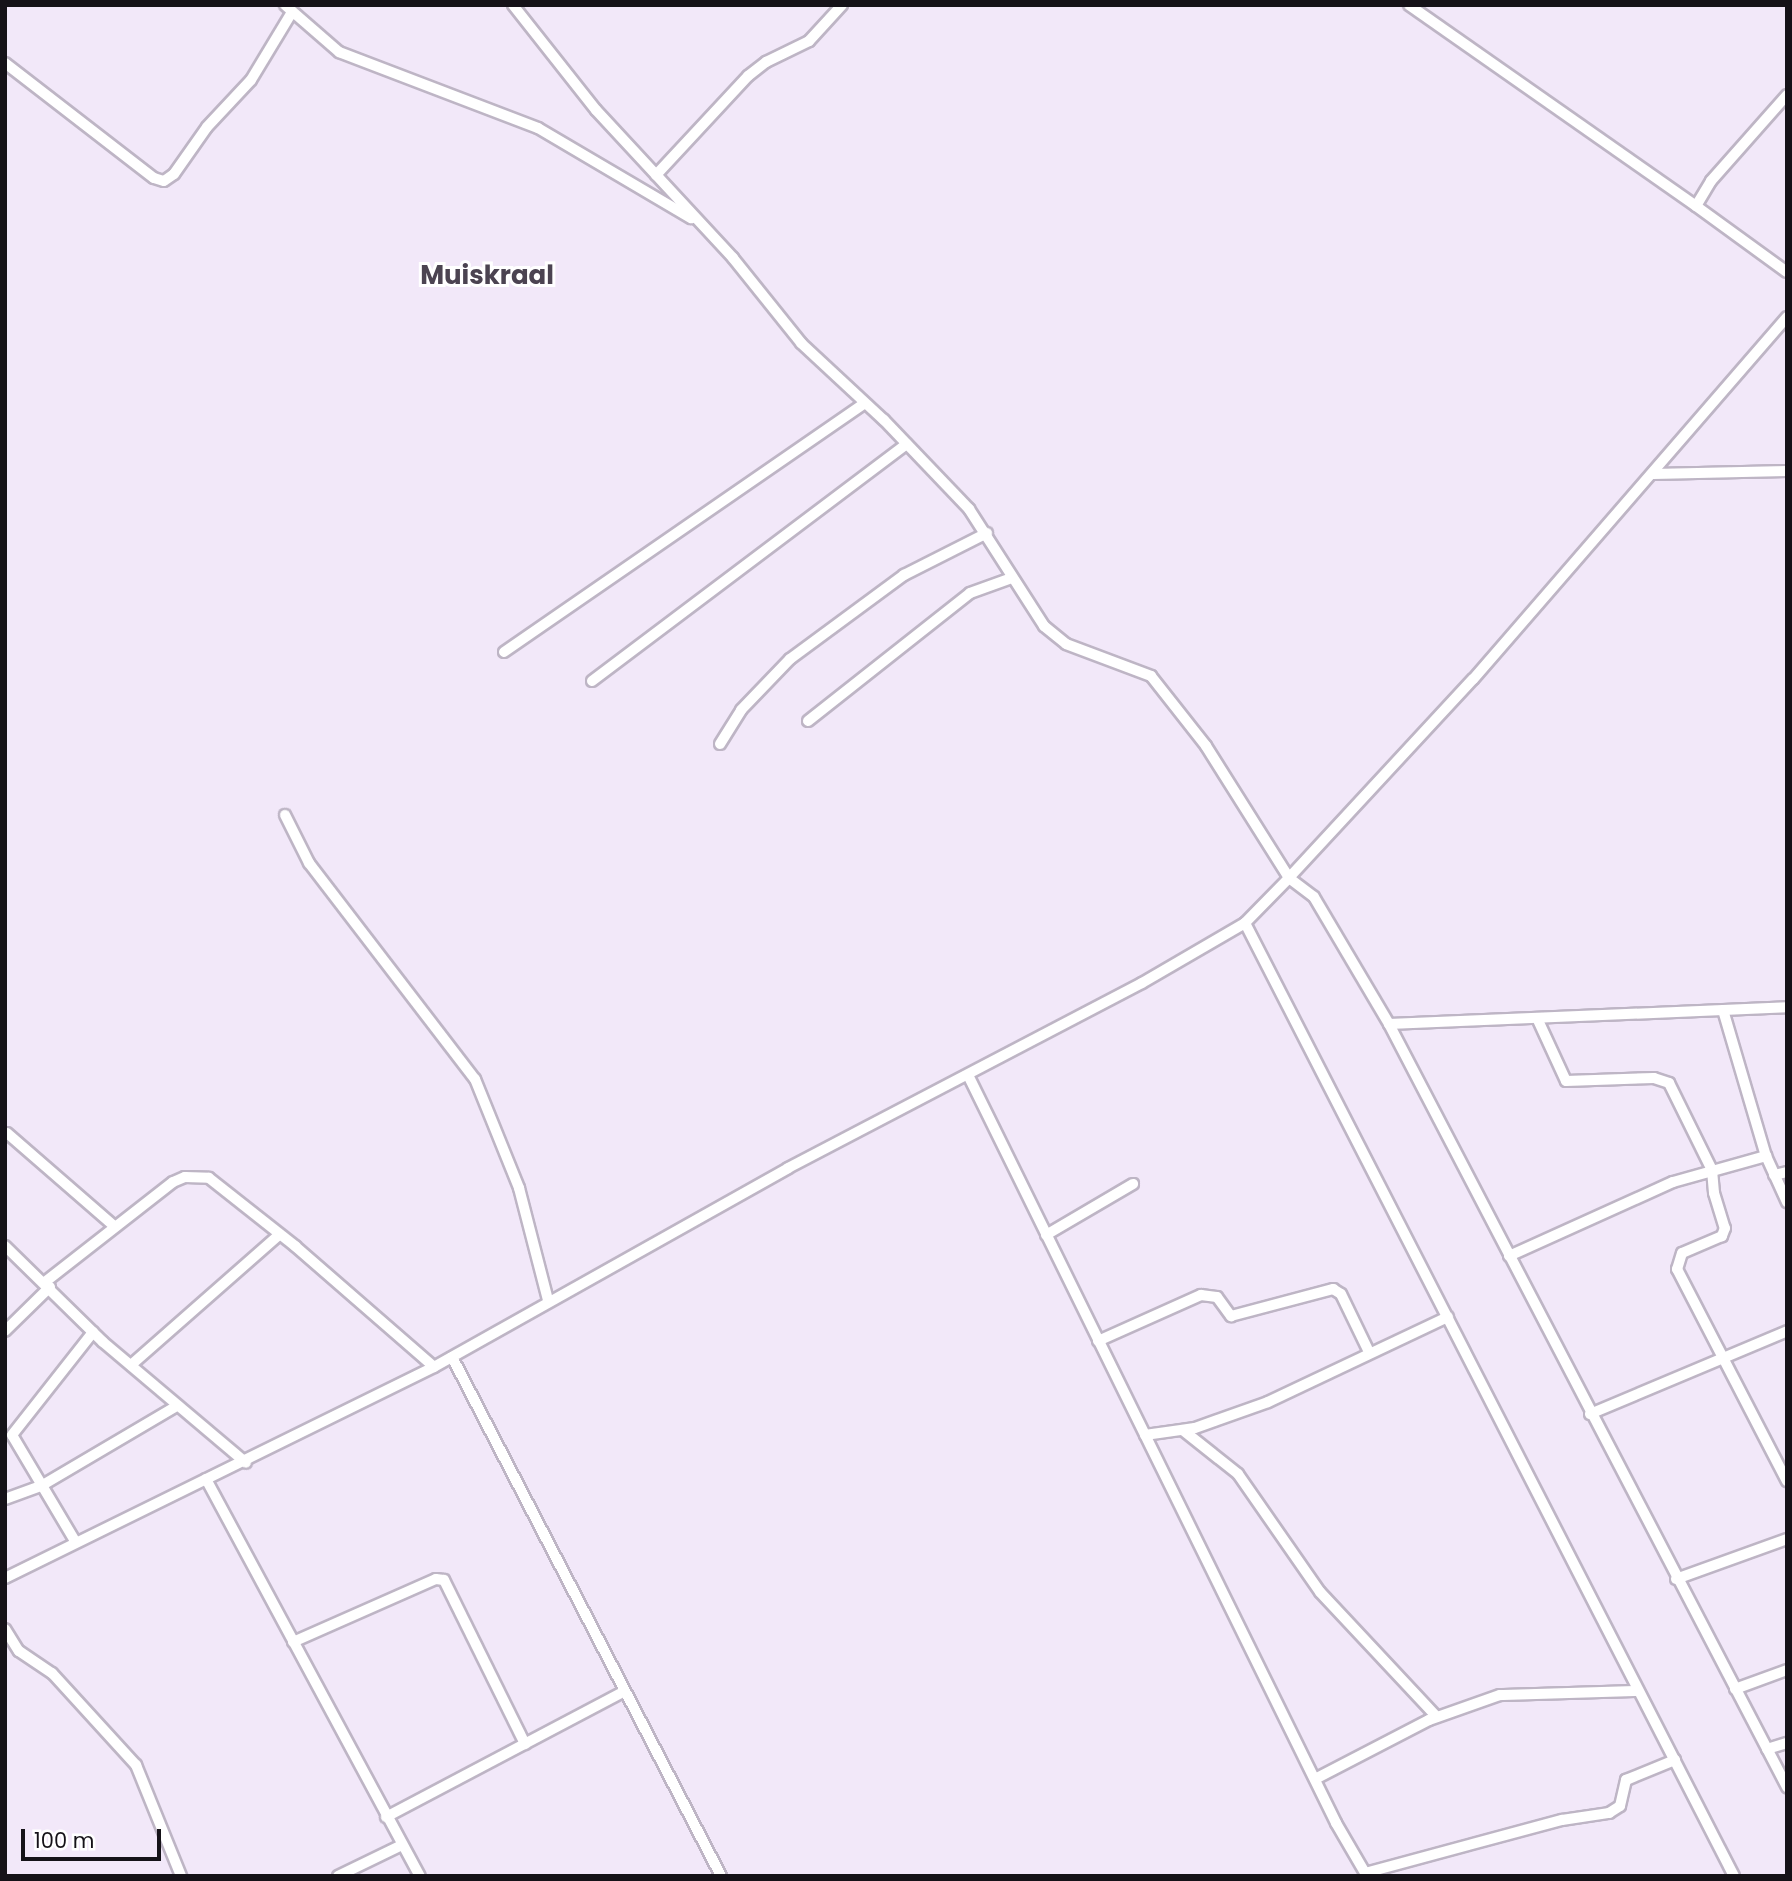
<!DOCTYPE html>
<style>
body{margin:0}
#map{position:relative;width:1792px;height:1881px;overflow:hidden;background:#f2e8f9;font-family:Poppins,sans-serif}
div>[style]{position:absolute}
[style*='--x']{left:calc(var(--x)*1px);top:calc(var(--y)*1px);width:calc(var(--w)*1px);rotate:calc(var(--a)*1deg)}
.roads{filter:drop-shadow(2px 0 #beb5c5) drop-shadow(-2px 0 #beb5c5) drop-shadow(0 2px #beb5c5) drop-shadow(0 -2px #beb5c5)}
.minor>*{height:10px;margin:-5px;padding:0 5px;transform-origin:5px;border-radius:5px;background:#fff}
span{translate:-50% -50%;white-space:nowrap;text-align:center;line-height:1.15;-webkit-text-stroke:6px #fff;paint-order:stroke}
.district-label{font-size:26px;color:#4b4351;font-weight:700}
.frame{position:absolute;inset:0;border:7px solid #151218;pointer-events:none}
.scale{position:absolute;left:21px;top:1829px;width:140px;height:32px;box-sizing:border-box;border:4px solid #151218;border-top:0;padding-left:9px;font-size:21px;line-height:24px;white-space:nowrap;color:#151218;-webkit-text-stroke:5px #fff;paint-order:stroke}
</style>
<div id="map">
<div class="roads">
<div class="minor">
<i style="--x:285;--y:5;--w:72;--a:41"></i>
<i style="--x:339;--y:52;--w:213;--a:20.9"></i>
<i style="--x:538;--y:128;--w:178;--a:30.5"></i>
<i style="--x:513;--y:5;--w:134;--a:51.7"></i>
<i style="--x:596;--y:110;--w:202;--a:47.2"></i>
<i style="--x:733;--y:258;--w:109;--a:51.3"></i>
<i style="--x:801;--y:343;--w:113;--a:42.9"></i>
<i style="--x:884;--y:420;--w:123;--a:46.3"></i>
<i style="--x:969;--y:509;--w:139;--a:57.3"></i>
<i style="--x:1044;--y:626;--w:28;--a:39"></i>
<i style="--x:1066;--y:644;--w:91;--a:20.6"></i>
<i style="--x:1151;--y:676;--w:89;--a:51.8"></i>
<i style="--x:1206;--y:746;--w:156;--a:57.8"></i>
<i style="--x:1289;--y:878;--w:63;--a:134.4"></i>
<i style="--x:1245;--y:923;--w:1071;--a:62.84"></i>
<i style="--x:1409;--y:5;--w:350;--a:35"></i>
<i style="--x:5;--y:63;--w:188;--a:37.7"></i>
<i style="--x:154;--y:178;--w:10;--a:17"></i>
<i style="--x:164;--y:181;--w:12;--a:-35"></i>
<i style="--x:174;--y:174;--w:57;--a:-54.9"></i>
<i style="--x:207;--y:127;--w:64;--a:-46.9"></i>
<i style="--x:251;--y:80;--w:79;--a:-58.9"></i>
<i style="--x:1787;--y:95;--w:115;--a:131.5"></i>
<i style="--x:1711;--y:181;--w:29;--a:121"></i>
<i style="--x:1696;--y:206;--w:112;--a:36"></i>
<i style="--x:656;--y:175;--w:135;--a:-47.1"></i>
<i style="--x:748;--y:76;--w:23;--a:-38"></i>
<i style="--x:766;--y:62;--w:48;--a:-26"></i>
<i style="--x:809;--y:41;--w:49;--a:-47.5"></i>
<i style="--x:1787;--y:317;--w:479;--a:130.9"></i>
<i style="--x:1473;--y:679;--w:271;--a:132.8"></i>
<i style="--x:1289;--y:878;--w:31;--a:37"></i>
<i style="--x:1314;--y:897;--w:147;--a:59.4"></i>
<i style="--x:1389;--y:1024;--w:861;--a:62.45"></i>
<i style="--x:1653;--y:474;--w:134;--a:-1.3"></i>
<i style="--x:504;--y:652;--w:437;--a:-34.6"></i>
<i style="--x:592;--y:681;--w:394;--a:-37"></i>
<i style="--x:808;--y:721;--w:206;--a:-38.3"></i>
<i style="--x:970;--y:593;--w:45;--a:-19.7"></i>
<i style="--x:720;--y:744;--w:40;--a:-58"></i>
<i style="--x:741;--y:710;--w:71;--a:-46.1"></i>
<i style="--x:790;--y:659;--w:142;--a:-36.4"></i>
<i style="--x:904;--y:575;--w:93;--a:-26.8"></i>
<i style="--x:285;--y:815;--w:54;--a:63.4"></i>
<i style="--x:309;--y:863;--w:272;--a:52.5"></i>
<i style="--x:475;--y:1079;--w:118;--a:68"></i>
<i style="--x:519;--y:1188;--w:116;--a:75.5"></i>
<i style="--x:1723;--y:1010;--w:152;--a:73.6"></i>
<i style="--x:1766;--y:1156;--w:51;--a:65.5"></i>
<i style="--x:1537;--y:1018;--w:69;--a:65.3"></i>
<i style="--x:1566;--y:1081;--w:88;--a:-2"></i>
<i style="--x:1654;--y:1078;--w:16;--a:18"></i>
<i style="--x:1669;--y:1083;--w:97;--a:63.7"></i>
<i style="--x:1712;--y:1170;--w:23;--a:85"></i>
<i style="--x:1714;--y:1193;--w:37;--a:73"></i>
<i style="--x:1725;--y:1228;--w:9;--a:111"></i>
<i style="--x:1722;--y:1236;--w:43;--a:157"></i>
<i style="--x:1682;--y:1253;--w:17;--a:107"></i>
<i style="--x:1677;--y:1269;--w:239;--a:62.6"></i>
<i style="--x:1389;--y:1024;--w:398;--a:-2.4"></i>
<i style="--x:968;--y:1075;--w:834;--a:63.8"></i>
<i style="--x:1336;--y:1823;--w:61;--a:59.7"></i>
<i style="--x:7;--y:1133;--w:143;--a:41"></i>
<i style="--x:1774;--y:1175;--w:13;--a:-13"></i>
<i style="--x:1046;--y:1235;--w:101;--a:-30.4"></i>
<i style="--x:5;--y:1246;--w:137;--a:44.4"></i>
<i style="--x:103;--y:1342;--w:187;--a:40.2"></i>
<i style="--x:1509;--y:1256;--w:180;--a:-24.3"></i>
<i style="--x:1673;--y:1182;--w:97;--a:-15.6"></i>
<i style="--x:45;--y:1282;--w:162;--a:-38"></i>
<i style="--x:173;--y:1182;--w:13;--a:-23"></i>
<i style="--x:185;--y:1177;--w:24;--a:2"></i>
<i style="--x:209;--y:1178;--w:110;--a:38.3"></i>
<i style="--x:295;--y:1246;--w:184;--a:41"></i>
<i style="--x:5;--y:1331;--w:63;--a:-44.4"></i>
<i style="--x:1098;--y:1341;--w:113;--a:-24.1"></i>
<i style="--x:1201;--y:1295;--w:16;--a:7"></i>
<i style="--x:1217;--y:1297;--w:24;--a:54"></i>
<i style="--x:1231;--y:1316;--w:106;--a:-14.8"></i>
<i style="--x:1333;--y:1289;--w:9;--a:32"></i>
<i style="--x:1341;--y:1294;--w:64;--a:64.2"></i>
<i style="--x:452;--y:1357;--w:585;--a:62.6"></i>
<i style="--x:131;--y:1365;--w:198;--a:-41.3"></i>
<i style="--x:1590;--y:1414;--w:214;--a:-22.8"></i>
<i style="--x:1184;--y:1431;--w:69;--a:38.5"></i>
<i style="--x:1238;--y:1474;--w:144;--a:55.2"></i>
<i style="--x:1320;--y:1592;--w:171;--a:46.9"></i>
<i style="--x:1145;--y:1435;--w:50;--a:-8"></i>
<i style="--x:1195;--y:1428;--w:77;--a:-19.6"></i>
<i style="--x:1268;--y:1402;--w:199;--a:-25.3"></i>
<i style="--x:206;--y:1479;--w:451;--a:61.7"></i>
<i style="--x:5;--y:1499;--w:38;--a:-20"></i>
<i style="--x:41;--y:1486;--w:158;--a:-30.5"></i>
<i style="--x:75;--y:1541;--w:123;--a:-120.7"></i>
<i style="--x:12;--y:1435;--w:131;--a:-51.8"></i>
<i style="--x:5;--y:1578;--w:478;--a:-26.2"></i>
<i style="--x:434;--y:1367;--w:406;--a:-29.3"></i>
<i style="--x:788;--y:1168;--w:399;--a:-27.6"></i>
<i style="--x:1142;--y:983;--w:119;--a:-30.2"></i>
<i style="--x:1676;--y:1579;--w:118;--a:-19.8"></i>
<i style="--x:5;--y:1629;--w:26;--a:58"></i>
<i style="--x:19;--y:1651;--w:40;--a:34"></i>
<i style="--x:52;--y:1673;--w:125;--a:47.6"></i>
<i style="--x:136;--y:1765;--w:120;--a:67.9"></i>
<i style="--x:293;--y:1642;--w:156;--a:-23.8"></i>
<i style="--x:436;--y:1579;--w:8;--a:7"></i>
<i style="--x:444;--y:1580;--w:183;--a:63.7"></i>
<i style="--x:1735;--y:1689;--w:55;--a:-20.1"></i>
<i style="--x:1767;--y:1749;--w:21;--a:-17"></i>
<i style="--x:1317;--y:1778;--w:126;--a:-27.4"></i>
<i style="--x:1429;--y:1720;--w:75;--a:-19.4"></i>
<i style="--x:1500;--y:1695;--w:138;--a:-1.7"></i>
<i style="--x:386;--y:1817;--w:268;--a:-27.8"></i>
<i style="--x:1365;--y:1873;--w:204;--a:-15.1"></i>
<i style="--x:1562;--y:1820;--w:48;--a:-8.5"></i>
<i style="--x:1609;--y:1813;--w:13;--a:-32"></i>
<i style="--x:1620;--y:1806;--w:27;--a:-77"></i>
<i style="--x:1626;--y:1780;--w:53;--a:-22.2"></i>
<i style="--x:338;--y:1876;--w:71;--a:-25.8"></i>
</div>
</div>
<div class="district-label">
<span style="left:487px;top:276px">Muiskraal</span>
</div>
<div class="frame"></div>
<div class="scale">100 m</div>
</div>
